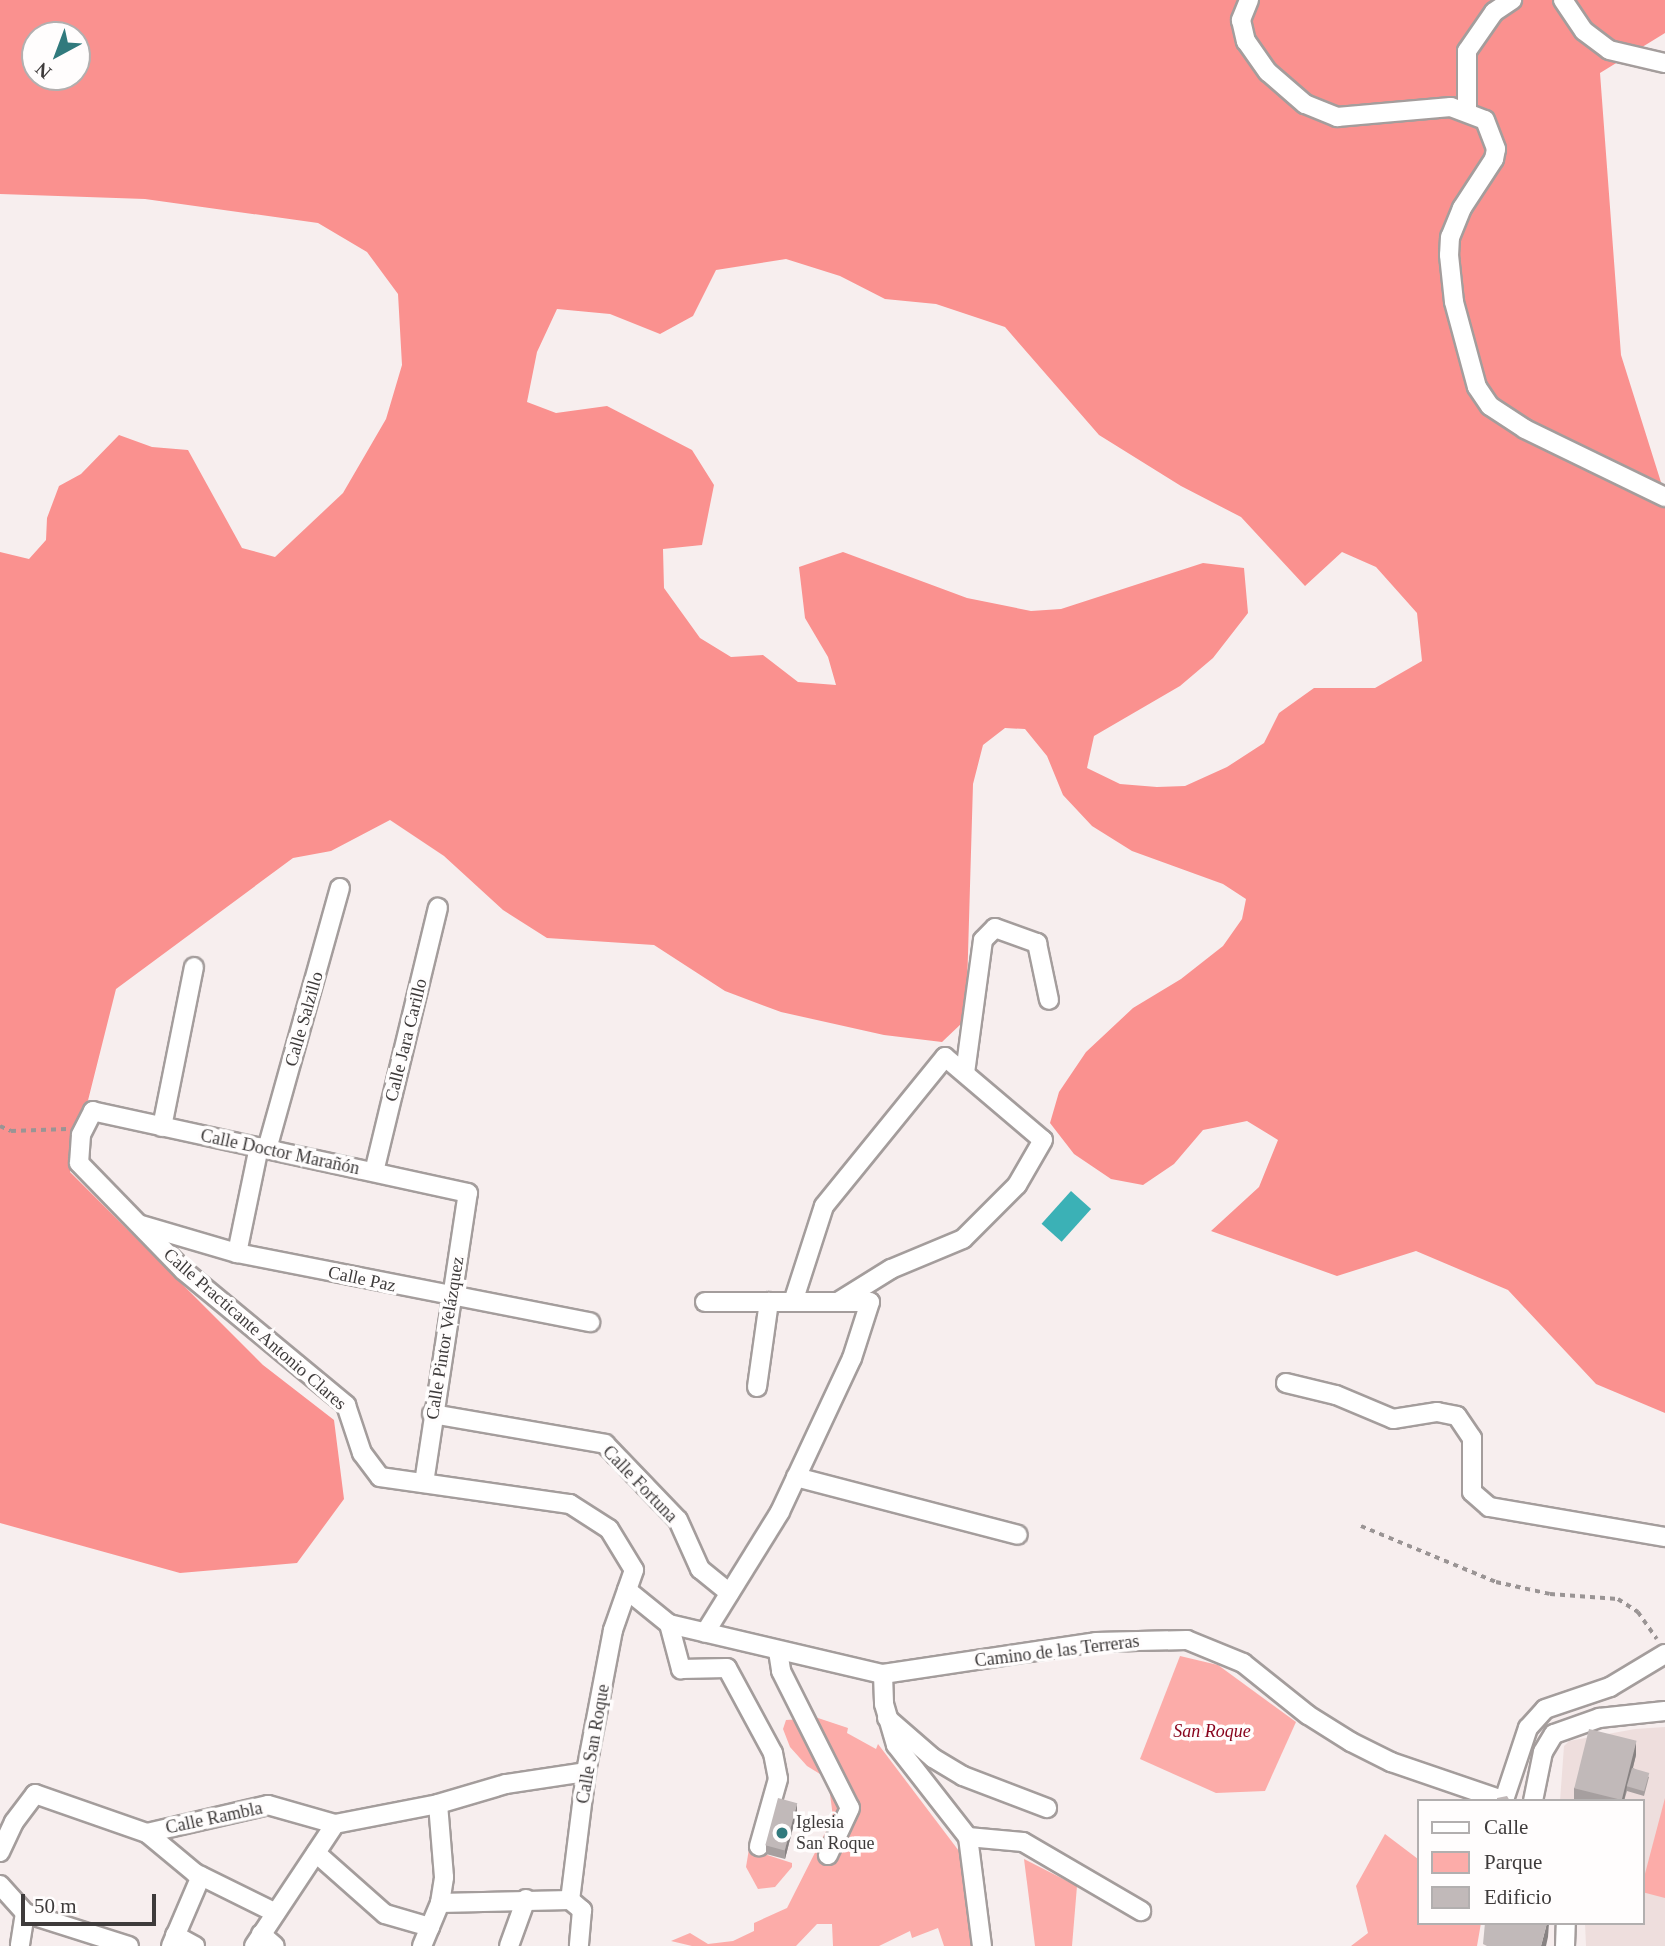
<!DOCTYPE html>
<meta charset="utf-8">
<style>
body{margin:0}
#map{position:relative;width:1665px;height:1946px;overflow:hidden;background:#f7eeee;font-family:"Times New Roman",serif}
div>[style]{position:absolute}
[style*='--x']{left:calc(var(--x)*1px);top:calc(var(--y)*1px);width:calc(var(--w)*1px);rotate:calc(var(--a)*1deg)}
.built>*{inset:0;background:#eededd}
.green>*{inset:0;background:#fcaca9}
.forest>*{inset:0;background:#fa918f}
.water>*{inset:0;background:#3bb1b6;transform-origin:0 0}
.path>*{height:3.5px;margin-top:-1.75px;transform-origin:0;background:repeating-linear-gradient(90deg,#9a9494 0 5px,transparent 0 10px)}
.roads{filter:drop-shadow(2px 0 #a49d9c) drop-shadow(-2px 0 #a49d9c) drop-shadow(0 2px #a49d9c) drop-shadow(0 -2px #a49d9c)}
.minor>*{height:18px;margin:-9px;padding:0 9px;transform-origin:9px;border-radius:9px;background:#fff}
.wall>*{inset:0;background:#a69f9f}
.shaded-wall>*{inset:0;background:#878282}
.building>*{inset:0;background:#c1b9b9;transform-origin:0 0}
.dots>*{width:19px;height:19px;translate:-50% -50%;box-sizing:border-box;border:4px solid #fffdfd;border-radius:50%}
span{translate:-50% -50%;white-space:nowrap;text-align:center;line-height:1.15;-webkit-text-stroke:7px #fffdfd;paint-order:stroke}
.street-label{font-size:18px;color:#3e3b3b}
.park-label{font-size:18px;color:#88031c;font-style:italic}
.poi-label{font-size:18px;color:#3e3b3b}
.left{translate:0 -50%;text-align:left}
.legend{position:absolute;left:1417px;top:1799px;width:228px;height:126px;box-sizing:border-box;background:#fffdfd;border:2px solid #b2afaf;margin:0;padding:9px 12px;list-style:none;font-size:21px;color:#3e3b3b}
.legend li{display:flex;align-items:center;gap:14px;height:35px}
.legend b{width:35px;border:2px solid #b2afaf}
.north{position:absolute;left:21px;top:21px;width:70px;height:70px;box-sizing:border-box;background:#fffdfd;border:2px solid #b2afaf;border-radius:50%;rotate:221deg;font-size:19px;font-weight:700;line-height:28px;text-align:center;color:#3e3b3b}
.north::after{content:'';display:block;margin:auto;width:24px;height:32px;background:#317a7d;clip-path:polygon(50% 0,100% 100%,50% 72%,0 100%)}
.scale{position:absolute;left:21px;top:1894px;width:135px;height:32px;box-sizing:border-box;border:4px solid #3e3b3b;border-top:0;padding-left:9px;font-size:21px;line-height:24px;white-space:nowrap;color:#3e3b3b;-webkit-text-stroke:5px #fffdfd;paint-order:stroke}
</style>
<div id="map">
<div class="built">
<i style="clip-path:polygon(1665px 1727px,1665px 1946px,1586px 1946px,1585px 1923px,1642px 1923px,1642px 1801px,1560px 1801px,1564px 1746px,1569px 1741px,1635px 1729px)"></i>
</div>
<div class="green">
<i style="clip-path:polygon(1180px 1656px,1218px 1665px,1296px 1722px,1265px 1791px,1216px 1793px,1140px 1759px)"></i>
<i style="clip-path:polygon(818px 1718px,848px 1728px,847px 1733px,876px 1749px,878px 1744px,965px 1859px,976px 1946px,944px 1946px,938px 1928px,912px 1938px,910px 1931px,879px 1946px,833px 1946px,832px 1924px,817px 1924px,796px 1946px,692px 1946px,671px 1941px,690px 1933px,708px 1944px,733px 1941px,754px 1931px,754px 1923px,787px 1908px,833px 1817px,828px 1779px,807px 1766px,790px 1747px,783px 1729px,786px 1720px)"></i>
<i style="clip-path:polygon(1665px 1798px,1665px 1898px,1642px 1892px,1642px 1885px)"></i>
<i style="clip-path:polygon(1385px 1834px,1418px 1859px,1418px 1923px,1481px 1923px,1477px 1946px,1351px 1946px,1368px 1933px,1356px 1886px)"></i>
<i style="clip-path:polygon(749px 1849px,792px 1863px,792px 1867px,775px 1887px,758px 1889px,746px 1867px)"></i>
<i style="clip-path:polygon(1024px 1859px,1077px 1886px,1072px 1946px,1035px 1946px)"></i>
</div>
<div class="forest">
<i style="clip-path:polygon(evenodd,0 0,1665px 0,1665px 33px,1600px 73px,1621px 355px,1665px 495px,1665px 1413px,1596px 1384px,1508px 1290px,1416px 1251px,1337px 1276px,1211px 1231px,1259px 1187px,1278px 1140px,1247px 1121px,1203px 1130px,1174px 1164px,1143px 1185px,1111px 1179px,1074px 1154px,1050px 1123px,1059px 1092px,1086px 1052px,1133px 1008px,1181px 979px,1223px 946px,1242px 919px,1246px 899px,1223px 884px,1132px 851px,1092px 826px,1063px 795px,1047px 756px,1025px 729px,1005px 728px,983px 745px,973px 784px,967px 988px,962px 1023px,942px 1042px,884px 1035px,781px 1012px,725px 991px,654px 945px,547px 938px,503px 910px,444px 856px,390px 820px,331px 851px,293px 858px,116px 989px,70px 1172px,263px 1365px,334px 1420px,344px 1499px,297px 1563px,180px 1573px,0 1523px,0 552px,29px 559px,46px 540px,47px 518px,59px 486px,81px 474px,119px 435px,152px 447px,188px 450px,242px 548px,275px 557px,343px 493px,386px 419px,402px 365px,398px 294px,367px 252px,318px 223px,145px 199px,0 194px,0 0,35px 35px,77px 35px,77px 77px,35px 77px,35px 35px,0 0,786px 259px,840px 276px,885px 299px,936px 304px,1005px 327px,1099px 435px,1181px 486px,1241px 517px,1305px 586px,1342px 552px,1376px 567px,1417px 613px,1422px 661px,1375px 688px,1314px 688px,1279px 713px,1264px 743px,1227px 767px,1185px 786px,1157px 787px,1120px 784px,1087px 768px,1094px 736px,1180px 686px,1213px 658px,1248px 613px,1244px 568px,1203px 563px,1061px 609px,1031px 611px,967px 598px,843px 552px,799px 567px,805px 618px,828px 657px,836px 685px,798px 682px,763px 655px,731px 657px,700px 638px,664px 588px,663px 549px,702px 545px,714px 485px,692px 450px,607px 406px,556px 413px,527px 402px,537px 352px,557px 309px,610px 314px,660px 334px,693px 316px,716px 270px,786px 259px)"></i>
</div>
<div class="water">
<i style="left:1071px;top:1191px;width:27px;height:44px;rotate:42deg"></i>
</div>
<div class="path">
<i style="--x:0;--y:1126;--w:12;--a:24"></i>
<i style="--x:11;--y:1131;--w:56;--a:-2"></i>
<i style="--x:1361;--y:1526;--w:146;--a:22.5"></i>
<i style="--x:1496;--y:1582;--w:55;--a:12.5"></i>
<i style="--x:1550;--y:1594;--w:68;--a:4.2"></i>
<i style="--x:1618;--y:1599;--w:24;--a:33"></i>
<i style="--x:1638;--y:1612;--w:33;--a:55"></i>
</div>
<div class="roads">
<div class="minor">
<i style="--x:1249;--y:0;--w:22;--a:112"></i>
<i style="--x:1241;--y:20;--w:22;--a:77"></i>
<i style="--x:1246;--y:41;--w:38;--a:55"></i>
<i style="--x:1268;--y:72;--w:49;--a:40.9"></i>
<i style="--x:1305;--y:104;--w:35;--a:22"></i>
<i style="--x:1337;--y:117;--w:114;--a:-5"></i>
<i style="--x:1451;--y:107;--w:36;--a:21"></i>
<i style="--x:1485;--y:120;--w:31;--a:69"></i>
<i style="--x:1496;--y:149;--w:10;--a:101"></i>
<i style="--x:1494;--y:159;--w:59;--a:123.1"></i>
<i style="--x:1462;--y:208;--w:31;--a:112"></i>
<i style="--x:1450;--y:237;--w:18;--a:93"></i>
<i style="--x:1449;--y:255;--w:47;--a:83.9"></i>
<i style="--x:1454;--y:302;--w:88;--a:74.9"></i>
<i style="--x:1477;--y:387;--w:23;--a:56"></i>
<i style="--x:1490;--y:406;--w:42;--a:33.3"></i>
<i style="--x:1525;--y:429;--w:156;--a:25.9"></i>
<i style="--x:1563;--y:0;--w:37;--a:56"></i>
<i style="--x:1584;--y:31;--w:31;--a:37"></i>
<i style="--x:1609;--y:50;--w:57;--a:13.1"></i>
<i style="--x:1467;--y:109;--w:58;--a:-90"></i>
<i style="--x:1467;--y:51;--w:47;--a:-55.3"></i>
<i style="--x:1494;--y:12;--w:22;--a:-34"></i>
<i style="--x:965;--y:1073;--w:134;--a:-82.3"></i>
<i style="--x:983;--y:940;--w:17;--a:-45"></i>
<i style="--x:995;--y:928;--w:45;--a:19.7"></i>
<i style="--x:1037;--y:943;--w:58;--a:78.1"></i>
<i style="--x:162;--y:1127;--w:163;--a:-78.7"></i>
<i style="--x:267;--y:1149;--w:271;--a:-74.4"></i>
<i style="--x:374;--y:1172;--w:272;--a:-76.4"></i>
<i style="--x:141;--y:1225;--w:100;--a:16.3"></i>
<i style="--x:237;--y:1253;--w:360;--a:11.1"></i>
<i style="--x:237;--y:1253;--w:108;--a:-78.3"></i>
<i style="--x:705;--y:1302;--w:165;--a:0"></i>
<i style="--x:870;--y:1302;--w:59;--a:107.8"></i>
<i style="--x:852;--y:1358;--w:170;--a:115.1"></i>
<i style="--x:780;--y:1512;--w:142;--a:121.8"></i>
<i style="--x:793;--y:1302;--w:101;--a:-72.1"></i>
<i style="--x:824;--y:1206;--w:192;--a:-50.9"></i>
<i style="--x:945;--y:1057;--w:128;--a:40.3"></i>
<i style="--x:1043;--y:1140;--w:52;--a:120"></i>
<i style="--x:1017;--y:1185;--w:76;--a:135"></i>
<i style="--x:963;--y:1239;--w:78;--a:157.4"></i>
<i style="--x:891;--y:1269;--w:62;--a:148.1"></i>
<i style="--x:1286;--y:1383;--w:51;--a:13.5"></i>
<i style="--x:1336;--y:1395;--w:62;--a:22.8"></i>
<i style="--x:1393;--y:1419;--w:45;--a:-9"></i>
<i style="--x:1437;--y:1412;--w:20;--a:11"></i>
<i style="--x:1457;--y:1416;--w:27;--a:56"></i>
<i style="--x:1472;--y:1438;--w:54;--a:90"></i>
<i style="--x:1472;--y:1492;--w:23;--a:41"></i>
<i style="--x:1489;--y:1507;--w:179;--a:9.7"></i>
<i style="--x:757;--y:1387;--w:86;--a:-82"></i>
<i style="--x:432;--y:1414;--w:176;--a:9.8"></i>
<i style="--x:605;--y:1444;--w:105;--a:46.2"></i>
<i style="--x:678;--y:1520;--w:54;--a:65.8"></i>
<i style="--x:700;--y:1569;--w:38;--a:39"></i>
<i style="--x:796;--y:1477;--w:229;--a:14.6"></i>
<i style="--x:424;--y:1483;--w:293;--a:-81.4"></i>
<i style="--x:468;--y:1193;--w:384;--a:-167.7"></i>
<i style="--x:93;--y:1111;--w:27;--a:117"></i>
<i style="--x:81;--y:1135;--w:28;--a:94"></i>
<i style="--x:79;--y:1163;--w:149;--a:45.8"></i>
<i style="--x:183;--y:1270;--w:212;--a:39.6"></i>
<i style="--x:346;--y:1405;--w:51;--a:71.6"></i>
<i style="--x:362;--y:1453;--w:30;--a:53"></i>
<i style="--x:380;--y:1477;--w:192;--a:8.1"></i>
<i style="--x:570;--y:1504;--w:46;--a:32.7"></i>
<i style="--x:609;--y:1529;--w:48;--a:58.6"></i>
<i style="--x:634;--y:1570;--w:64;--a:109.3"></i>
<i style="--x:613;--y:1630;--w:145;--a:100.8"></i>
<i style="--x:586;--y:1772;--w:129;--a:97.1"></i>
<i style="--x:627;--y:1590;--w:54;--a:39"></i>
<i style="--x:669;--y:1624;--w:220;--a:13.2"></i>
<i style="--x:883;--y:1674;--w:215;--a:-8.5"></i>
<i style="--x:1096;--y:1642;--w:91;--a:-1.3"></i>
<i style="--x:1187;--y:1640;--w:61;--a:22.3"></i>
<i style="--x:1243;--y:1663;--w:83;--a:38.7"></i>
<i style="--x:1308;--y:1715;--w:51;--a:32.1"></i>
<i style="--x:1351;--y:1742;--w:45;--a:26.6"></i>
<i style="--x:1391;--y:1762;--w:120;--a:18.9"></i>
<i style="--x:669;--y:1624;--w:47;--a:75.1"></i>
<i style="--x:681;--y:1669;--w:46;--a:-1.2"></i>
<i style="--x:727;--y:1668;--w:97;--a:61.6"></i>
<i style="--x:773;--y:1753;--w:26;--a:79"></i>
<i style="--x:778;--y:1779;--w:70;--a:105.8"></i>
<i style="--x:778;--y:1651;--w:20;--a:81"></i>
<i style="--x:781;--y:1671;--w:153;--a:63.3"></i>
<i style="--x:850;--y:1808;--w:52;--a:115.1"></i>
<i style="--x:883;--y:1674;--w:30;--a:88"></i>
<i style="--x:884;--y:1704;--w:43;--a:73.7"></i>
<i style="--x:896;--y:1745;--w:117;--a:52"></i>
<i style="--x:887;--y:1718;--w:61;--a:41"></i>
<i style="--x:933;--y:1758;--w:35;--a:31"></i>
<i style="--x:963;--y:1776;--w:90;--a:20.9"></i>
<i style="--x:1504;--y:1800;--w:76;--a:-71.6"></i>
<i style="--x:1528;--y:1728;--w:25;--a:-48"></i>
<i style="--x:1545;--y:1709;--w:69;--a:-18.7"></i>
<i style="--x:1610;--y:1687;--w:64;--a:-31"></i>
<i style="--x:1533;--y:1801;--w:50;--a:-78.5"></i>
<i style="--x:1543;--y:1752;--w:21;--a:-59"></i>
<i style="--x:1554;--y:1734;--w:48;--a:-19.6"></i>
<i style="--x:1599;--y:1718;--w:66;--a:-6.1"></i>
<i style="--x:147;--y:1833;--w:62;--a:39.8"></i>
<i style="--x:195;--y:1873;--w:90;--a:26.3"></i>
<i style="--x:968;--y:1837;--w:55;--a:5.2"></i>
<i style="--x:1023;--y:1842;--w:137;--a:30.3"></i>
<i style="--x:968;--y:1837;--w:110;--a:82.7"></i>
<i style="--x:0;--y:1852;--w:33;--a:-65"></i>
<i style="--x:14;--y:1822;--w:35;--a:-53"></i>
<i style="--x:35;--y:1794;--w:119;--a:19.2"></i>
<i style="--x:147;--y:1833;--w:124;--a:-13"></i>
<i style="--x:268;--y:1805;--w:70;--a:15.8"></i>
<i style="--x:335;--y:1824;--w:105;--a:-11"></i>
<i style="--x:438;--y:1804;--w:71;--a:-16.4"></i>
<i style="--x:506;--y:1784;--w:81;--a:-8.5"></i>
<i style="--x:316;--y:1853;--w:92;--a:41.5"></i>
<i style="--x:385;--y:1914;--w:47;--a:16.1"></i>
<i style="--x:0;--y:1885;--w:38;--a:48"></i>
<i style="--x:25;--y:1913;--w:33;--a:99"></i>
<i style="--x:570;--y:1900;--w:16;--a:40"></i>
<i style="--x:582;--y:1910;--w:36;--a:95"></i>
<i style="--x:440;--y:1903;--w:130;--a:-1.3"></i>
<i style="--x:25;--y:1913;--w:109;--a:17.6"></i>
<i style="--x:261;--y:1934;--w:18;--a:41"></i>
<i style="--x:175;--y:1935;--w:23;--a:29"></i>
<i style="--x:171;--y:1946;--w:76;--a:-66.8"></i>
<i style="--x:254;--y:1946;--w:146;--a:-56.4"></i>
<i style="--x:422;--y:1946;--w:47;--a:-67.3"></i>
<i style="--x:440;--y:1903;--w:26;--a:-81"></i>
<i style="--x:444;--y:1877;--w:73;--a:-94.7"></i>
<i style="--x:509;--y:1946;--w:50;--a:-70.1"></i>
<i style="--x:1565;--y:1946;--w:23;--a:-88"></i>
</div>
</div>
<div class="wall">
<i style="clip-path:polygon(1636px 1755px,1633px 1768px,1649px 1777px,1644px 1796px,1627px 1791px,1624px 1801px,1574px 1801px,1574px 1788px)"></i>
<i style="clip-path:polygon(797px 1812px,785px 1859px,766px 1854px,766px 1845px)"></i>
</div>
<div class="shaded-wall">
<i style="clip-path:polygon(1636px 1741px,1636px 1755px,1628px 1786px,1627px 1786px,1624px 1801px,1620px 1801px)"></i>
<i style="clip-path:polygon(797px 1803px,797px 1812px,785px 1859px,785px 1850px)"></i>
<i style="clip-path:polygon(1547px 1923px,1549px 1923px,1548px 1937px,1546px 1946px,1541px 1946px)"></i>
</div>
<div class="building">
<i style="left:1589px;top:1729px;width:49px;height:61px;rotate:14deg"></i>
<i style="left:1632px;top:1768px;width:18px;height:19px;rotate:16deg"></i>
<i style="clip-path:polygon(1507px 1796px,1510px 1801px,1497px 1801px,1497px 1798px)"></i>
<i style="left:778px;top:1798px;width:20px;height:49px;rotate:15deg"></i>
<i style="clip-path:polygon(1485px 1923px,1547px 1923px,1541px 1946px,1487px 1946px,1483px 1944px)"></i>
</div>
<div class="dots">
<i style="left:782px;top:1833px;background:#317a7d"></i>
</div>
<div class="street-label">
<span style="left:304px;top:1019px;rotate:-74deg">Calle Salzillo</span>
<span style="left:406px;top:1040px;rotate:-76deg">Calle Jara Carillo</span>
<span style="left:280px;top:1152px;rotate:12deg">Calle Doctor Marañón</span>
<span style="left:362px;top:1279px;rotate:12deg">Calle Paz</span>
<span style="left:255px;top:1329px;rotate:41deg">Calle Practicante Antonio Clares</span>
<span style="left:445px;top:1338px;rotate:-81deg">Calle Pintor Velázquez</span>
<span style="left:640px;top:1484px;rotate:46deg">Calle Fortuna</span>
<span style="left:1057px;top:1651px;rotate:-7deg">Camino de las Terreras</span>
<span style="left:593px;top:1744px;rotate:-80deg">Calle San Roque</span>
<span style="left:214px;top:1818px;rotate:-12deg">Calle Rambla</span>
</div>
<div class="park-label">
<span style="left:1212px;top:1731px">San Roque</span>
</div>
<div class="poi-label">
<span class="left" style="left:796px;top:1833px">Iglesia<br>San Roque</span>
</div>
<ul class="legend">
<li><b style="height:9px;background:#fff"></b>Calle</li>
<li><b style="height:19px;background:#fcaca9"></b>Parque</li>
<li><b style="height:19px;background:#c1b9b9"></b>Edificio</li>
</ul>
<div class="north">N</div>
<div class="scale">50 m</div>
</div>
